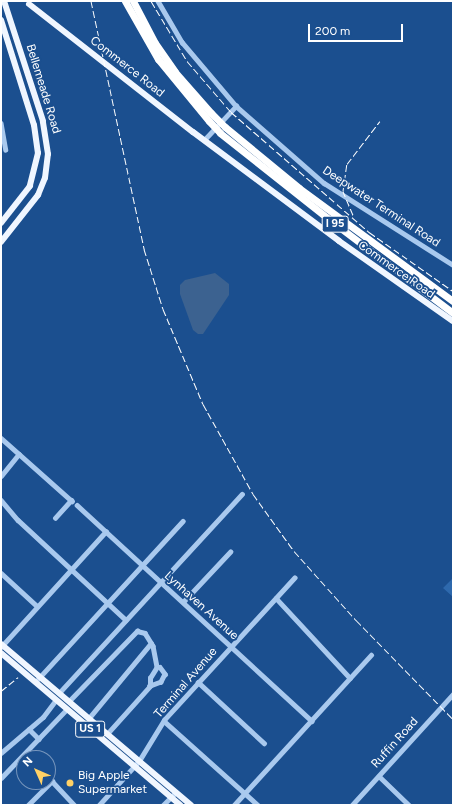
<!DOCTYPE html>
<style>
body{margin:0}
#map{position:relative;width:454px;height:806px;overflow:hidden;background:#1b4f8f;font-family:Figtree,sans-serif}
div>[style]{position:absolute}
[style*='--x']{left:calc(var(--x)*1px);top:calc(var(--y)*1px);width:calc(var(--w)*1px);rotate:calc(var(--a)*1deg)}
.green>*{inset:0;background:#2e69ad}
.water>*{inset:0;background:#3c6290}
.minor>*{height:4.5px;margin:-2.25px;padding:0 2.25px;transform-origin:2.25px;border-radius:2.25px;background:#a9c9ee}
.major>*{height:6px;margin:-3px;padding:0 3px;transform-origin:3px;border-radius:3px;background:#f0f6ff}
.highway>*{height:7px;margin:-3.5px;padding:0 3.5px;transform-origin:3.5px;border-radius:3.5px;background:#fff}
.rail>*{height:1px;margin-top:-0.5px;transform-origin:0;background:repeating-linear-gradient(90deg,#fff 0 7px,transparent 0 10px)}
.highway-bridge>*{height:7px;margin:-3.5px;padding:0 3.5px;transform-origin:3.5px;border-radius:3.5px;background:#fff}
.dots>*{width:11px;height:11px;translate:-50% -50%;box-sizing:border-box;border:2px solid #1b4f8f;border-radius:50%}
span{translate:-50% -50%;white-space:nowrap;text-align:center;line-height:1.15;-webkit-text-stroke:3.5px #1b4f8f;paint-order:stroke}
.shield-label span{padding:1px 3px;background:#1b4f8f;border:1px solid;border-radius:3px;-webkit-text-stroke-width:0}
.shield-label{font-size:11px;color:#fff;font-weight:700}
.street-label{font-size:12px;color:#fff}
.poi-label{font-size:12px;color:#fff}
.left{translate:0 -50%;text-align:left}
.frame{position:absolute;inset:0;border:2px solid #fff;pointer-events:none}
.north{position:absolute;left:16px;top:750px;width:40px;height:40px;box-sizing:border-box;background:#1b4f8f;border:1px solid #7695bc;border-radius:50%;rotate:315deg;font-size:11px;font-weight:700;line-height:16px;text-align:center;color:#fff}
.north::after{content:'';display:block;margin:auto;width:14px;height:18px;background:#ffd166;clip-path:polygon(50% 0,100% 100%,50% 72%,0 100%)}
.scale{position:absolute;left:308px;top:24px;width:95px;height:18px;box-sizing:border-box;border:2px solid #fff;border-top:0;padding-left:5px;font-size:12px;line-height:14px;white-space:nowrap;color:#fff;-webkit-text-stroke:3px #1b4f8f;paint-order:stroke}
</style>
<div id="map">
<div class="green">
<i style="clip-path:polygon(453px 578px,453px 606px,453px 597px,443px 588px)"></i>
</div>
<div class="water">
<i style="clip-path:polygon(215px 273px,229px 284px,229px 295px,203px 334px,198px 334px,193px 330px,180px 294px,180px 285px,185px 280px)"></i>
</div>
<div class="minor">
<i style="--x:158;--y:1;--w:48;--a:59.7"></i>
<i style="--x:182;--y:42;--w:84;--a:49.8"></i>
<i style="--x:236;--y:106;--w:117;--a:41.2"></i>
<i style="--x:324;--y:183;--w:153;--a:32.4"></i>
<i style="--x:1;--y:123;--w:27;--a:80"></i>
<i style="--x:204;--y:140;--w:47;--a:-46.7"></i>
<i style="--x:1;--y:438;--w:95;--a:41.6"></i>
<i style="--x:1;--y:476;--w:28;--a:-51"></i>
<i style="--x:1;--y:500;--w:26;--a:50"></i>
<i style="--x:18;--y:520;--w:147;--a:42.8"></i>
<i style="--x:77;--y:505;--w:319;--a:42.6"></i>
<i style="--x:55;--y:518;--w:24;--a:-48"></i>
<i style="--x:1;--y:573;--w:49;--a:42.5"></i>
<i style="--x:276;--y:598;--w:109;--a:47.2"></i>
<i style="--x:183;--y:602;--w:69;--a:-46.8"></i>
<i style="--x:1;--y:647;--w:156;--a:-47.8"></i>
<i style="--x:157;--y:667;--w:3;--a:0"></i>
<i style="--x:160;--y:667;--w:9;--a:54"></i>
<i style="--x:165;--y:674;--w:9;--a:117"></i>
<i style="--x:161;--y:682;--w:12;--a:160"></i>
<i style="--x:150;--y:686;--w:8;--a:-90"></i>
<i style="--x:150;--y:678;--w:13;--a:-58"></i>
<i style="--x:38;--y:679;--w:214;--a:-47.5"></i>
<i style="--x:198;--y:682;--w:90;--a:42.7"></i>
<i style="--x:59;--y:693;--w:270;--a:-47.4"></i>
<i style="--x:69;--y:701;--w:98;--a:-45.8"></i>
<i style="--x:137;--y:631;--w:8;--a:14"></i>
<i style="--x:145;--y:633;--w:15;--a:58"></i>
<i style="--x:153;--y:646;--w:21;--a:79"></i>
<i style="--x:89;--y:718;--w:97;--a:-50.4"></i>
<i style="--x:164;--y:721;--w:126;--a:41.8"></i>
<i style="--x:29;--y:729;--w:14;--a:45"></i>
<i style="--x:107;--y:734;--w:64;--a:-48.1"></i>
<i style="--x:1;--y:753;--w:55;--a:-40.6"></i>
<i style="--x:43;--y:717;--w:21;--a:-53"></i>
<i style="--x:379;--y:776;--w:42;--a:44"></i>
<i style="--x:1;--y:778;--w:95;--a:-46.3"></i>
<i style="--x:28;--y:805;--w:34;--a:-45"></i>
<i style="--x:52;--y:781;--w:33;--a:47"></i>
<i style="--x:99;--y:805;--w:59;--a:-47.7"></i>
<i style="--x:139;--y:761;--w:48;--a:-58.6"></i>
<i style="--x:164;--y:720;--w:193;--a:-47.5"></i>
<i style="--x:163;--y:805;--w:14;--a:-45"></i>
<i style="--x:234;--y:805;--w:203;--a:-47.6"></i>
<i style="--x:352;--y:805;--w:150;--a:-47.7"></i>
</div>
<div class="major">
<i style="--x:29;--y:4;--w:208;--a:38"></i>
<i style="--x:193;--y:132;--w:182;--a:36.7"></i>
<i style="--x:339;--y:241;--w:139;--a:35.1"></i>
<i style="--x:1;--y:20;--w:110;--a:72.6"></i>
<i style="--x:34;--y:125;--w:28;--a:82"></i>
<i style="--x:38;--y:153;--w:34;--a:104"></i>
<i style="--x:30;--y:186;--w:47;--a:128.1"></i>
<i style="--x:1;--y:242;--w:60;--a:-51.8"></i>
<i style="--x:38;--y:195;--w:18;--a:-68"></i>
<i style="--x:45;--y:178;--w:24;--a:-83"></i>
<i style="--x:48;--y:154;--w:33;--a:-99"></i>
<i style="--x:43;--y:121;--w:126;--a:-108"></i>
<i style="--x:1;--y:644;--w:249;--a:40.3"></i>
<i style="--x:1;--y:653;--w:235;--a:40.3"></i>
</div>
<div class="highway">
<i style="--x:125;--y:1;--w:67;--a:60.4"></i>
<i style="--x:158;--y:59;--w:80;--a:50.6"></i>
<i style="--x:133;--y:1;--w:47;--a:62.4"></i>
<i style="--x:155;--y:43;--w:35;--a:55"></i>
<i style="--x:175;--y:72;--w:55;--a:48.7"></i>
<i style="--x:225;--y:127;--w:96;--a:39.5"></i>
<i style="--x:299;--y:188;--w:191;--a:36.3"></i>
<i style="--x:220;--y:133;--w:135;--a:38.4"></i>
<i style="--x:326;--y:217;--w:159;--a:37.1"></i>
</div>
<div class="rail">
<i style="--x:91;--y:1;--w:254;--a:77.9"></i>
<i style="--x:144;--y:249;--w:63;--a:72.4"></i>
<i style="--x:163;--y:309;--w:103;--a:67.2"></i>
<i style="--x:203;--y:404;--w:103;--a:60.9"></i>
<i style="--x:253;--y:494;--w:70;--a:54.3"></i>
<i style="--x:294;--y:551;--w:93;--a:48.1"></i>
<i style="--x:356;--y:620;--w:139;--a:45.6"></i>
<i style="--x:151;--y:1;--w:70;--a:59"></i>
<i style="--x:187;--y:61;--w:67;--a:49.2"></i>
<i style="--x:231;--y:112;--w:183;--a:41"></i>
<i style="--x:369;--y:232;--w:103;--a:35.1"></i>
<i style="--x:353;--y:215;--w:26;--a:-113"></i>
<i style="--x:343;--y:191;--w:27;--a:-82"></i>
<i style="--x:347;--y:164;--w:54;--a:-52.5"></i>
<i style="--x:1;--y:691;--w:22;--a:-39"></i>
</div>
<div class="highway-bridge">
<i style="--x:211;--y:113;--w:20;--a:45"></i>
<i style="--x:209;--y:121;--w:16;--a:47"></i>
</div>
<div class="dots">
<i style="left:70px;top:783px;background:#ffd166"></i>
</div>
<div class="shield-label">
<span style="left:335px;top:224px">I 95</span>
<span style="left:90px;top:729px">US 1</span>
</div>
<div class="street-label">
<span style="left:127px;top:67px;rotate:38deg">Commerce Road</span>
<span style="left:43px;top:89px;rotate:73deg">Bellemeade Road</span>
<span style="left:381px;top:207px;rotate:33deg">Deepwater Terminal Road</span>
<span style="left:396px;top:270px;rotate:35deg">Commerce Road</span>
<span style="left:201px;top:606px;rotate:42deg">Lynhaven Avenue</span>
<span style="left:186px;top:683px;rotate:-49deg">Terminal Avenue</span>
<span style="left:395px;top:743px;rotate:-48deg">Ruffin Road</span>
</div>
<div class="poi-label">
<span class="left" style="left:78px;top:783px">Big Apple<br>Supermarket</span>
</div>
<div class="frame"></div>
<div class="north">N</div>
<div class="scale">200 m</div>
</div>
